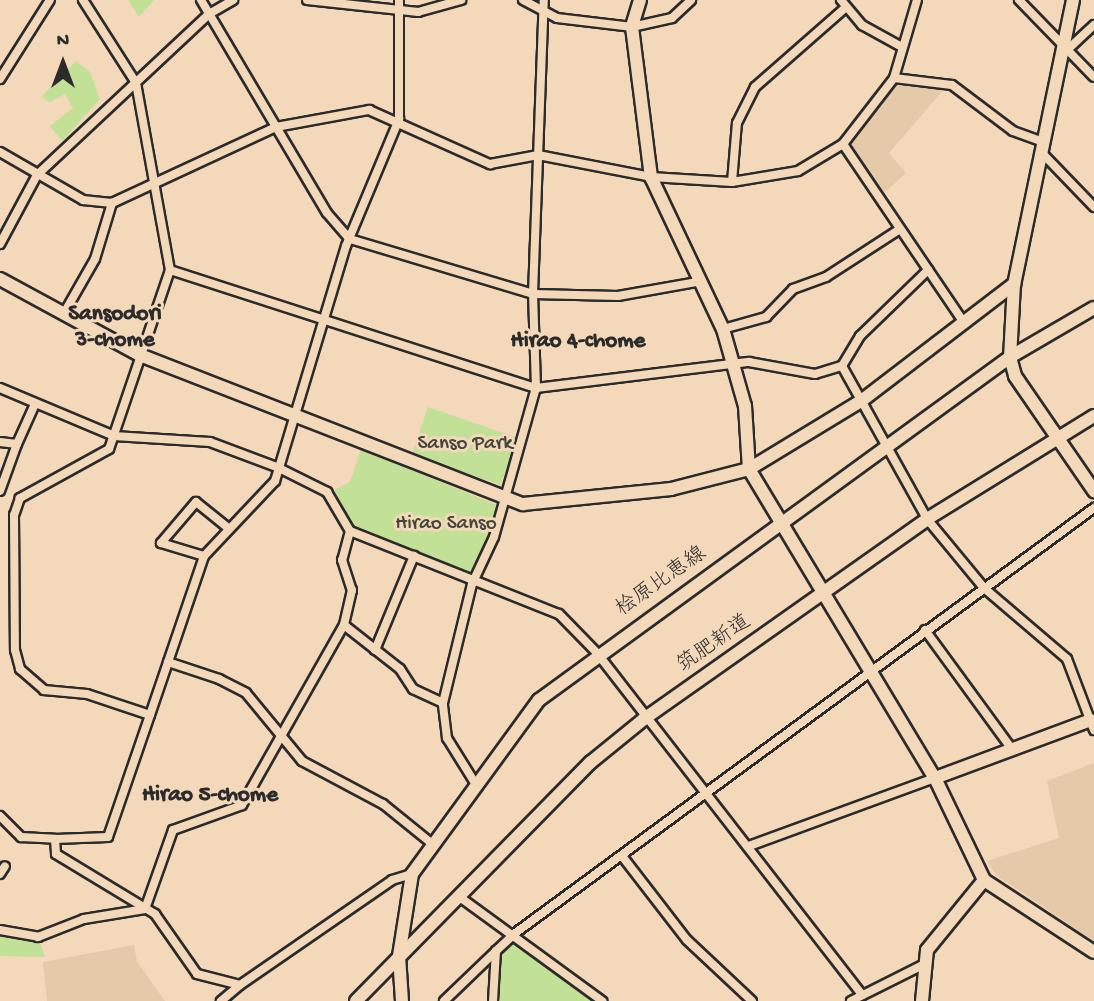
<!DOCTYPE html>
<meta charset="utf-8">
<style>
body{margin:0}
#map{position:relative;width:1094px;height:1001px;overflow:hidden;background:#f3d8ba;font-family:"Gochi Hand","Klee One",sans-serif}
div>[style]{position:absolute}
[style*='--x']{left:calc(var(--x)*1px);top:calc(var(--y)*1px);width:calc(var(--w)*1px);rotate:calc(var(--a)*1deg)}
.built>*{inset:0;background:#e5caa9}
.green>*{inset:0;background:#c3e097;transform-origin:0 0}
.roads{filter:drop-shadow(2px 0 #2b2b2b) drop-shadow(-2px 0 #2b2b2b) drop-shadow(0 2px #2b2b2b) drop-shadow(0 -2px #2b2b2b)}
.street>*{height:8px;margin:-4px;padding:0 4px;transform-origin:4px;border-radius:4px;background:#f3d8ba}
.secondary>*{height:12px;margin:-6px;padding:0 6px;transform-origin:6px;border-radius:6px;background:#f3d8ba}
span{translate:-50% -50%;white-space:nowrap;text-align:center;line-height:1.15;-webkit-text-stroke:6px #f3d8ba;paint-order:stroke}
.park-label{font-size:21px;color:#42463b}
.street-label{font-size:21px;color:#2b2b2b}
.neighbourhood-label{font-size:23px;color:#2b2b2b;font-weight:700}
.north{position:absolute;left:28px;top:28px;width:70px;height:70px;-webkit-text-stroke:5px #f3d8ba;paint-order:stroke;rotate:0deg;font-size:19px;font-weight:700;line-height:28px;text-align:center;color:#2b2b2b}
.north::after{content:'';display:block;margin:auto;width:24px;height:32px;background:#2b2b2b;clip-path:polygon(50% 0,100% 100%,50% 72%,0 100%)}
</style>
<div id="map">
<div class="built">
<i style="clip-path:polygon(913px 82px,945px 88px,889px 153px,906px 173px,881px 196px,848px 146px,898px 84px)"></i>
<i style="clip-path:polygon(1094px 763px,1094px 941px,996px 875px,987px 861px,1059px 838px,1047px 781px)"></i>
<i style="clip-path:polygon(134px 945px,137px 962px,165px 1001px,47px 1001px,43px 962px)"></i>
</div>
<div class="green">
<i style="clip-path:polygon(128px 0,154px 0,139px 17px)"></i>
<i style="clip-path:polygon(76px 61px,90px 72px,100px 99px,62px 141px,50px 126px,73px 108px,65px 94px,50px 102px,41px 97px)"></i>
<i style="left:428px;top:407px;width:94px;height:50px;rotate:19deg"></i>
<i style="clip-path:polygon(361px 449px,499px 506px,494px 532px,472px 578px,355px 527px,334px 490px,350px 482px)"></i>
<i style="clip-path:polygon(0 931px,38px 938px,45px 957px,0 956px)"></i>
<i style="clip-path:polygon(516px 941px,594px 1001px,497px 1001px,500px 956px)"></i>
</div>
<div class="roads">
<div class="street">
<i style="--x:83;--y:0;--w:98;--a:57.4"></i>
<i style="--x:136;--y:83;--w:190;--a:79.7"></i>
<i style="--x:170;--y:270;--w:385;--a:17.9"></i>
<i style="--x:536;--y:388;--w:215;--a:-7"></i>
<i style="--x:749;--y:362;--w:67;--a:10.3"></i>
<i style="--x:815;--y:374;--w:28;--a:-17"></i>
<i style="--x:842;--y:366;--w:35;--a:-59"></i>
<i style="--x:860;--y:336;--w:95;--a:-44.1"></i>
<i style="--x:201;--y:0;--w:247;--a:59.4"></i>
<i style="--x:327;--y:213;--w:35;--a:49"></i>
<i style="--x:350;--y:239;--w:191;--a:16.7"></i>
<i style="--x:533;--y:294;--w:85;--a:1.3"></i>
<i style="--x:618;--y:296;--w:85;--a:-10.1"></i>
<i style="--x:307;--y:0;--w:112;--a:6.2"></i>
<i style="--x:418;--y:12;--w:45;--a:-15.6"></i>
<i style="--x:523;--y:0;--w:38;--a:28"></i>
<i style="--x:557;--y:18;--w:76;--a:6.8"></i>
<i style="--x:632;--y:27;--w:41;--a:-12.7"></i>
<i style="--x:672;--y:18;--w:26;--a:-43"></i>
<i style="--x:841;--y:0;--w:33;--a:50"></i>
<i style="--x:862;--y:25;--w:43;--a:28.9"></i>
<i style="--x:1019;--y:0;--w:107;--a:45.8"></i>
<i style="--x:1066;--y:51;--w:38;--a:-43"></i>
<i style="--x:894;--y:78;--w:58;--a:6.9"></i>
<i style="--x:952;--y:85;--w:76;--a:37"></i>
<i style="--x:1013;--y:131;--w:33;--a:20"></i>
<i style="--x:0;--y:79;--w:93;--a:-57.7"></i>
<i style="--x:843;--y:144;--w:214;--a:55.9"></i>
<i style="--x:0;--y:152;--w:96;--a:30"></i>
<i style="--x:83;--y:200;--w:29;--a:6"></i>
<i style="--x:112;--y:203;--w:181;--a:-24.9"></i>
<i style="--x:276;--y:127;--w:95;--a:-10.4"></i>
<i style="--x:369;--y:110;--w:133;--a:24.1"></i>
<i style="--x:490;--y:164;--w:49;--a:-10.6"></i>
<i style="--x:538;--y:155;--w:115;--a:11"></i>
<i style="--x:651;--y:177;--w:81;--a:3.5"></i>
<i style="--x:732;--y:182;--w:59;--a:-85.2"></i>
<i style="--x:737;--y:123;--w:40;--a:-63.4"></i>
<i style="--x:755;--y:87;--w:121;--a:-41.3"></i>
<i style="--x:1042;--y:153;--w:75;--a:46.1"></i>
<i style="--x:732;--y:182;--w:67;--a:-9.5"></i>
<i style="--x:798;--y:171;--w:52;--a:-31"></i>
<i style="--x:843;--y:144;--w:83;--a:-52.3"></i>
<i style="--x:894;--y:78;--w:81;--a:-73.6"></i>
<i style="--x:0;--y:244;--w:78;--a:-61.8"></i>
<i style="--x:37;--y:175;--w:236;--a:-43.1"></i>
<i style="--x:209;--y:14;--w:28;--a:-30"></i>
<i style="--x:170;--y:270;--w:189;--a:108.8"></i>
<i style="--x:109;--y:449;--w:102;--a:151.2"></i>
<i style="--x:20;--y:498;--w:18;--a:109"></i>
<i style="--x:14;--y:515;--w:135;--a:89.6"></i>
<i style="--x:15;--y:650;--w:20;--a:75"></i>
<i style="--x:20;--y:669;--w:32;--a:41"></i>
<i style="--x:44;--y:690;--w:43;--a:5.3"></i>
<i style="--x:87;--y:694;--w:66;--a:18.4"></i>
<i style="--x:150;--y:715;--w:129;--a:109"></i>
<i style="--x:108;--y:837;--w:53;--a:177.8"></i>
<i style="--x:55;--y:839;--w:15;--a:86"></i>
<i style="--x:56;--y:854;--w:116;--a:31.2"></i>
<i style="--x:155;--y:914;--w:73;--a:55"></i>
<i style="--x:197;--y:974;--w:44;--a:14.3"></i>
<i style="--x:240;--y:985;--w:25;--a:140"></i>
<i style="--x:63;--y:315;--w:64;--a:-60.3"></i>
<i style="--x:95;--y:259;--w:59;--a:-73.1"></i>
<i style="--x:723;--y:329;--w:45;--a:-15.6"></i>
<i style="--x:766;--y:317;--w:39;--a:-46"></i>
<i style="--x:793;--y:289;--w:35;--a:-20"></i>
<i style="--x:826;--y:277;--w:88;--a:-33"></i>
<i style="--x:842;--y:366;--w:175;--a:60.9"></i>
<i style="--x:927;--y:519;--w:89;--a:50.4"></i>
<i style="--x:984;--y:588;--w:109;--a:40.5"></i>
<i style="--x:1067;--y:659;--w:76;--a:69.2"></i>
<i style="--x:0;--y:388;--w:124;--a:22.8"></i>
<i style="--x:114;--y:436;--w:96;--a:3.6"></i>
<i style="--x:210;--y:442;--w:74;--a:20.6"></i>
<i style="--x:279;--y:468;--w:54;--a:26.6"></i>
<i style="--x:327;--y:492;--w:45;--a:59.5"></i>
<i style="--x:350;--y:531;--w:225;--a:21.7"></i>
<i style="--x:559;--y:614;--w:54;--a:45.7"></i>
<i style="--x:597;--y:653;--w:433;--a:52.2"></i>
<i style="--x:0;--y:442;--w:17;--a:7"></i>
<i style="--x:17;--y:444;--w:44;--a:-65.8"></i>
<i style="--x:0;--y:491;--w:50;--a:-70.1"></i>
<i style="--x:350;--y:531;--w:30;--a:105"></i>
<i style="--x:342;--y:560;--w:32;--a:72"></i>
<i style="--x:352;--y:590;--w:36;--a:103"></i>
<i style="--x:344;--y:625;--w:71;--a:38.2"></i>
<i style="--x:400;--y:669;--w:24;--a:57"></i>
<i style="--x:413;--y:689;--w:33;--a:25"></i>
<i style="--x:204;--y:556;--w:45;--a:-163.2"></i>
<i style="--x:161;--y:543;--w:54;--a:-49.5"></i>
<i style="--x:196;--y:502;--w:40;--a:39"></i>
<i style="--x:925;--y:630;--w:146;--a:53.9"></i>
<i style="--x:375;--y:650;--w:102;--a:-67.5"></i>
<i style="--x:168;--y:662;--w:112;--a:-71.2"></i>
<i style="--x:204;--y:556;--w:103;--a:-46.6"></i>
<i style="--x:275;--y:481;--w:245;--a:-73.2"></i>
<i style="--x:346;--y:246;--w:138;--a:-67.3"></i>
<i style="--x:399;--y:119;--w:119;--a:-90"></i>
<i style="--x:150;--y:715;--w:56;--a:-71.2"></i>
<i style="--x:168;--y:662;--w:54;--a:18.4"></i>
<i style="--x:219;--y:679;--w:30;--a:27"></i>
<i style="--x:246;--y:693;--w:88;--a:50.5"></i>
<i style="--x:302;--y:761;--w:92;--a:28"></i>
<i style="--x:383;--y:804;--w:60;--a:39"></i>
<i style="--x:475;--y:783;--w:53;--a:-121.9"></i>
<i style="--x:447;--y:738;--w:35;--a:-97"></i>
<i style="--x:443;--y:703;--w:122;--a:-76.3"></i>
<i style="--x:472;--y:584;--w:52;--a:-64.9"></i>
<i style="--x:494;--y:537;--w:155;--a:-74.3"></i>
<i style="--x:536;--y:388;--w:94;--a:-91.8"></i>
<i style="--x:533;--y:294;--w:294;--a:-87.9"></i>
<i style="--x:0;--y:816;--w:30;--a:45"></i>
<i style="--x:21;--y:837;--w:34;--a:3"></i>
<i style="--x:749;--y:846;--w:198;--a:-20.1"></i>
<i style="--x:622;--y:856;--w:106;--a:52.3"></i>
<i style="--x:687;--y:940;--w:89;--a:43.2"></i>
<i style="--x:0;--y:874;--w:9;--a:-58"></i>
<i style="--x:461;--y:898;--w:175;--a:36.1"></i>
<i style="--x:0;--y:930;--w:39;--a:10"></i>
<i style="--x:38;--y:937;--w:49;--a:-21.4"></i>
<i style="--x:84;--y:919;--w:62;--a:-9.3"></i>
<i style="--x:145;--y:909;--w:84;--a:-70.5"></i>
<i style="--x:173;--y:830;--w:73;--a:-19.9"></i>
<i style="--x:242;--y:805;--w:207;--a:-60.5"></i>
<i style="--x:240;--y:985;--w:185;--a:-34.6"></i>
<i style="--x:392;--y:880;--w:21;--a:-17"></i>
<i style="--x:444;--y:1001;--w:72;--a:-43.9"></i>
<i style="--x:493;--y:1001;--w:50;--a:-86.6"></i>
<i style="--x:496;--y:951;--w:25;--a:-43"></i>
<i style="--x:514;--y:934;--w:720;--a:-36.3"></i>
<i style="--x:851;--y:1001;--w:80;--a:-26.6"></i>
</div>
<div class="secondary">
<i style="--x:640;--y:0;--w:28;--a:107"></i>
<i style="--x:632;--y:27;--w:151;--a:82.8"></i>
<i style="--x:651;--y:177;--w:168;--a:64.7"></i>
<i style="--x:723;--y:329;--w:80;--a:74.1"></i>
<i style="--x:745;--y:406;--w:63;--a:86.4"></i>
<i style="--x:749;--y:469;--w:361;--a:59"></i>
<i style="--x:935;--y:778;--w:113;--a:64.3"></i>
<i style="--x:984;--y:880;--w:131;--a:33.2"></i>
<i style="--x:1073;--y:0;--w:290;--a:101.7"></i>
<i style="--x:1014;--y:284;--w:73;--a:93.1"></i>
<i style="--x:1010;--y:357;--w:20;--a:75"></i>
<i style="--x:1015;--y:376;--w:140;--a:55.5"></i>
<i style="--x:0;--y:279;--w:159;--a:28.5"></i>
<i style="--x:140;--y:355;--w:411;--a:21.3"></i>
<i style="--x:523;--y:504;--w:149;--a:-5.8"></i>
<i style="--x:671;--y:489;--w:81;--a:-14.4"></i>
<i style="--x:749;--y:469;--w:131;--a:-31.3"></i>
<i style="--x:861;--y:401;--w:193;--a:-37.4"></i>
<i style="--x:935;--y:778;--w:166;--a:-20.4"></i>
<i style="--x:356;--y:1001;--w:335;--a:-45.5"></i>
<i style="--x:591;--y:762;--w:68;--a:-39.1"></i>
<i style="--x:644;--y:719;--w:347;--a:-35.2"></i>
<i style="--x:927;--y:519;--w:196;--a:-31.7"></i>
<i style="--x:402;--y:1001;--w:45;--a:-93.8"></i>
<i style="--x:399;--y:956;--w:83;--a:-81"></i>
<i style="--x:412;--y:874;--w:215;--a:-53.9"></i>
<i style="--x:539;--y:700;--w:583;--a:-36.06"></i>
<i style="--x:1010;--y:357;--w:97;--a:-30.3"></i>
<i style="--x:922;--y:1001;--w:51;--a:-84.4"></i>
<i style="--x:927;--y:950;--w:90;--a:-50.8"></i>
</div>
</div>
<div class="park-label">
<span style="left:465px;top:445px">Sanso Park</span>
<span style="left:446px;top:525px">Hirao Sanso</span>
</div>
<div class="street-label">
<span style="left:662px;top:583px;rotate:-35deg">桧原比恵線</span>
<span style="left:715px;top:645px;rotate:-35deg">筑肥新道</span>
</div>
<div class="neighbourhood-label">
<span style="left:115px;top:328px">Sansodori<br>3-chome</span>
<span style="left:578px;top:342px">Hirao 4-chome</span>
<span style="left:210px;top:796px">Hirao 5-chome</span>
</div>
<div class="north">N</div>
</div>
